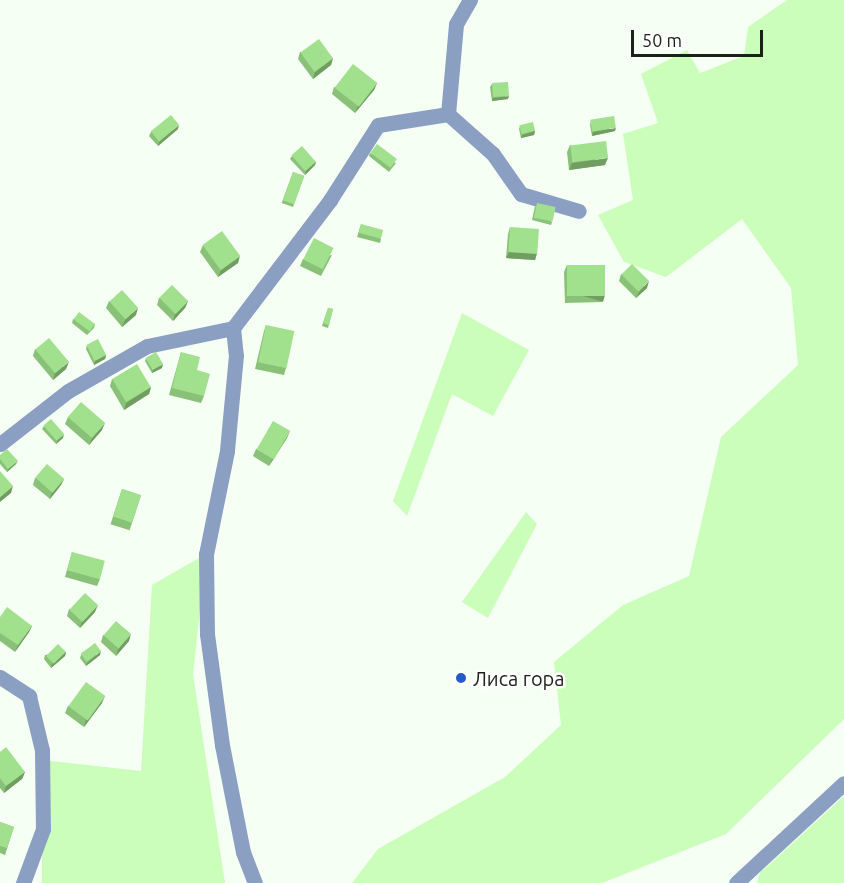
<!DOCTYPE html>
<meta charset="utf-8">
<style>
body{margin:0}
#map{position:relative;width:844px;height:883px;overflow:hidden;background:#f6fff3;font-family:Ubuntu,sans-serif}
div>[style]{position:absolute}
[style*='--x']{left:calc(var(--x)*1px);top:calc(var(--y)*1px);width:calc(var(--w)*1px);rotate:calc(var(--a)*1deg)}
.green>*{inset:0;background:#cbfdbb}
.minor>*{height:15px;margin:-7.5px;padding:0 7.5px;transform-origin:7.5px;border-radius:7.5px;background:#8b9fc3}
.wall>*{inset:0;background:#8ac179;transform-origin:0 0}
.shaded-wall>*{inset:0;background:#719d63;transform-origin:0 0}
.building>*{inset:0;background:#a1e08d;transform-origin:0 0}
.dots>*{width:16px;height:16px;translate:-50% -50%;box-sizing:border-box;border:3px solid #fff;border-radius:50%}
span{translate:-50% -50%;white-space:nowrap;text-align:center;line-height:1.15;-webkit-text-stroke:5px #fff;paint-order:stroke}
.poi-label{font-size:20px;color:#1a2117}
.left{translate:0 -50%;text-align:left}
.scale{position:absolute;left:631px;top:30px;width:132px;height:27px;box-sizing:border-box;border:3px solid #1a2117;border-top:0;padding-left:8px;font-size:18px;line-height:21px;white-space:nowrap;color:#1a2117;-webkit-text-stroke:4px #fff;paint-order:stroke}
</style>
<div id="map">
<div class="green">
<i style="clip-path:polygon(787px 0,844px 0,844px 719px,726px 834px,602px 883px,352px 883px,378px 849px,505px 777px,561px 725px,554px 662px,623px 605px,689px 576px,721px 437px,798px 365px,791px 288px,742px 219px,666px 277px,624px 262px,598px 215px,633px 200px,623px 134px,658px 123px,641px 74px,687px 50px,700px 73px,744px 56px,748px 27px)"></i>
<i style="clip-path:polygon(462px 313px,529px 350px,493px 416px,452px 394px,407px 516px,393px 501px)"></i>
<i style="clip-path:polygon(526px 512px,537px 524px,488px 618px,462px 602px)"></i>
<i style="clip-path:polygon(206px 554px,193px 674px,225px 883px,42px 883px,42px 760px,141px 771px,152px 585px)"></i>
<i style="clip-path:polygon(844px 796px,844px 883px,757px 883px,760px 873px)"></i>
</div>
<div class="minor">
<i style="--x:448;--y:114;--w:60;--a:41.6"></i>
<i style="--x:493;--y:154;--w:49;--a:55"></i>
<i style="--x:521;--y:194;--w:60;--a:16.3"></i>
<i style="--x:448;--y:114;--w:90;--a:-84.9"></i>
<i style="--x:456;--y:24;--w:28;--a:-60"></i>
<i style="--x:233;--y:328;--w:27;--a:84"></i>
<i style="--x:236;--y:355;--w:96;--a:95.4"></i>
<i style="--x:227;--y:451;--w:105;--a:101.5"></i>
<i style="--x:206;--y:554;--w:80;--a:89.3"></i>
<i style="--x:207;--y:634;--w:112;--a:82.3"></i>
<i style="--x:222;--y:745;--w:109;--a:78.9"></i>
<i style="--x:243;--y:852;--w:33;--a:69"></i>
<i style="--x:0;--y:444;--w:86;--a:-37.9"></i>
<i style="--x:68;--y:391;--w:91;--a:-29.7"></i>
<i style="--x:147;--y:346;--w:88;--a:-11.8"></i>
<i style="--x:233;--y:328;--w:161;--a:-52.8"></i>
<i style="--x:330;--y:200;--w:89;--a:-57.4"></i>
<i style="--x:378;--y:125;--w:71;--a:-8.9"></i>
<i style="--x:0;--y:677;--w:35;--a:33"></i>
<i style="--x:29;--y:696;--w:56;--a:76.5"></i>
<i style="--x:42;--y:750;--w:79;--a:89.3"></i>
<i style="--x:43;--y:829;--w:58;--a:110.3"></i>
<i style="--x:736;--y:883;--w:147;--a:-42.8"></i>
</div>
<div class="wall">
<i style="clip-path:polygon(300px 52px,333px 58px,331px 65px,313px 79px,298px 59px)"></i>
<i style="clip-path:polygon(377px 83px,374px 90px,355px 113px,332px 94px,334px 87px)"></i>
<i style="clip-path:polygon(492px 84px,508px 99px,492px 101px,490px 87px)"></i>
<i style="clip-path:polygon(591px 121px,615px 131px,592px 136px,590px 125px)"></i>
<i style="clip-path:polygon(520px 126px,535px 131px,534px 135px,521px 138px,519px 129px)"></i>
<i style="clip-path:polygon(178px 129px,158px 146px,149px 136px,151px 132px)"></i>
<i style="clip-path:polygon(570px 145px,605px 165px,569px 170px,567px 152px)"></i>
<i style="clip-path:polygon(370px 153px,396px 163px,389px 172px,369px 156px)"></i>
<i style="clip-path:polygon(292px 156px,316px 162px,315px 165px,305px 175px,290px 159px)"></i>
<i style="left:293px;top:172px;width:12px;height:33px;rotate:20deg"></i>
<i style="clip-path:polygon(535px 206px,552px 222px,551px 225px,532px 220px)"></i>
<i style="clip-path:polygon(361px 224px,381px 239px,380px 243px,357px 237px)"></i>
<i style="clip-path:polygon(510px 227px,537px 253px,535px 260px,506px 258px,508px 234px)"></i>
<i style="clip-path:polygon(203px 245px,238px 263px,218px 277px,200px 252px)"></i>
<i style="clip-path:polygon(332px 255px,321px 276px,300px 266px,303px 259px)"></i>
<i style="clip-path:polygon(567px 265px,603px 302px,565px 303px,564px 272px)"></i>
<i style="clip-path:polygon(621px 274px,647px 288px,636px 298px,619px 281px)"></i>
<i style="clip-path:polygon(159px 298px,188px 301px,185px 308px,173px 321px,157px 305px)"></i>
<i style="clip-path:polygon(109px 301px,136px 315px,122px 327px,106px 308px)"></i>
<i style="clip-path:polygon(328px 308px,333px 309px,328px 328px,322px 326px)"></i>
<i style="clip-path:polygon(73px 319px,95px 324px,94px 328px,87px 335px,72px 323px)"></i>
<i style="clip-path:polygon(266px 325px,286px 368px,284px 375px,255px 369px,264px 331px)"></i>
<i style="clip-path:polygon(87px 345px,106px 355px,105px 359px,94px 365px,86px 349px)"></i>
<i style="clip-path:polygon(35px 349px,66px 369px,53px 380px,33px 356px)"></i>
<i style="clip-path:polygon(181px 352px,197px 370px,204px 396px,201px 403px,169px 395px)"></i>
<i style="clip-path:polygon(146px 358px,162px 368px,152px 373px,145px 361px)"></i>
<i style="clip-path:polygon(112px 379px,151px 387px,149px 394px,124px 410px,110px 386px)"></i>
<i style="clip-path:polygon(68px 417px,102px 430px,89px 445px,65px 424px)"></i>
<i style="clip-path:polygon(44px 426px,63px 438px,56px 444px,42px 429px)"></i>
<i style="clip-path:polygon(287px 438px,269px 466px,253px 456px,256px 449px)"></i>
<i style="clip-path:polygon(0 455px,16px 464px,7px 472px,0 464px)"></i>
<i style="clip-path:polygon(35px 478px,64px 479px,61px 485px,50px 499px,33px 485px)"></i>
<i style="left:122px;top:489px;width:20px;height:37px;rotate:18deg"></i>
<i style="clip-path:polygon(72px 552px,100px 579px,97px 586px,65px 577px)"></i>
<i style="clip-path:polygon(69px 609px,95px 612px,80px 628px,67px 616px)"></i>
<i style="clip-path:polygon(0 617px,32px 626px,29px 632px,15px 652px,0 641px)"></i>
<i style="clip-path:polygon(103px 635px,129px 641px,116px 656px,101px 642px)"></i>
<i style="clip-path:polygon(66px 652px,65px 656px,51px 668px,44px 659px,45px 655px)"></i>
<i style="clip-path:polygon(81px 655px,100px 655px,86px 666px,80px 658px)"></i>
<i style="clip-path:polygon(102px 703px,84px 727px,65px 713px,68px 706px)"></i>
<i style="clip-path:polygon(0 752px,25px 772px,22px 779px,4px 793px,0 788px)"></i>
<i style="clip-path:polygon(0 822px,14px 827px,5px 855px,0 853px)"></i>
</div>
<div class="shaded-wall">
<i style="clip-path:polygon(333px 58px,331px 65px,313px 79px,315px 72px)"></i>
<i style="clip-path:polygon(377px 83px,374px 90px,355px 113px,358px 106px)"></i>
<i style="clip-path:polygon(509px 96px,508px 99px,492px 101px,493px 98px)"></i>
<i style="clip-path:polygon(179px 125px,178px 129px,158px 146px,159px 142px)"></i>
<i style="clip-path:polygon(616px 128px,615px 131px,592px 136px,593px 132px)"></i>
<i style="clip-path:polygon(535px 131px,534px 135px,521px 138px,522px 135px)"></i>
<i style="clip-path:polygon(608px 158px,605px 165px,569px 170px,572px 163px)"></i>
<i style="clip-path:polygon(316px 162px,315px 165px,305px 175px,306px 171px)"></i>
<i style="clip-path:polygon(509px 252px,537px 253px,535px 260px,506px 258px)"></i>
<i style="clip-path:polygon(240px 256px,238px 263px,218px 277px,221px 270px)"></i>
<i style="clip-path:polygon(649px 281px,647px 288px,636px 298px,639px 292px)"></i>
<i style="left:605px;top:295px;width:7px;height:38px;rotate:106deg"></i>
<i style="clip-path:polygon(188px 301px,185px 308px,173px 321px,175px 314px)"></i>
<i style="clip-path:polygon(138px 308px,136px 315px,122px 327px,125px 320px)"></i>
<i style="clip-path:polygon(106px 355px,105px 359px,94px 365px,95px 361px)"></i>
<i style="clip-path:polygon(69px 362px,66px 369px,53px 380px,55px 373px)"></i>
<i style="clip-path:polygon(163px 364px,162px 368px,152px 373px,153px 370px)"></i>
<i style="clip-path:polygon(151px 387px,149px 394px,124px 410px,126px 403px)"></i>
<i style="clip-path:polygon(105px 423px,102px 430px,89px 445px,92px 438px)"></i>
<i style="clip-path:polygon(290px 431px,287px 438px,269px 466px,272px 460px)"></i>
<i style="clip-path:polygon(64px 434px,63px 438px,56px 444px,57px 441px)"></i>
<i style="clip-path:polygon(18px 461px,16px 464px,7px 472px,8px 469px)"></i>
<i style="clip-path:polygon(64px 479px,61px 485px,50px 499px,52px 492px)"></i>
<i style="clip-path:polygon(13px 486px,11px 493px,0 502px,0 497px)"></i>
<i style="clip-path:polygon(98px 605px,95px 612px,80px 628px,82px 621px)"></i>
<i style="clip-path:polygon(32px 626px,29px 632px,15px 652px,18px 645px)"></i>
<i style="clip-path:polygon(131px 634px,129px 641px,116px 656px,118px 649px)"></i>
<i style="clip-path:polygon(101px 651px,100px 655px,86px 666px,87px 663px)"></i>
<i style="clip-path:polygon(66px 652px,65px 656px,51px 668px,52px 664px)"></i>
<i style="clip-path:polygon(105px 696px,102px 703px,84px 727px,86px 720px)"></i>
<i style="clip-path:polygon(25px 772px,22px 779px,4px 793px,6px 786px)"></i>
</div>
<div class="building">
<i style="left:319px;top:39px;width:24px;height:23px;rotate:54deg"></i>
<i style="left:353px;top:64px;width:31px;height:30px;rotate:38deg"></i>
<i style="left:508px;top:82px;width:14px;height:16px;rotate:86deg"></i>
<i style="left:171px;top:115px;width:13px;height:26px;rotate:51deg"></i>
<i style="left:614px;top:116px;width:12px;height:24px;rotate:81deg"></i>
<i style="left:533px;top:122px;width:9px;height:14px;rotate:77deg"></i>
<i style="left:606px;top:141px;width:17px;height:36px;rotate:83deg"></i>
<i style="left:377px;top:144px;width:25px;height:11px;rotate:37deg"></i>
<i style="left:302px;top:146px;width:21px;height:14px;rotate:49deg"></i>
<i style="left:293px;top:172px;width:12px;height:30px;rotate:20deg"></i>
<i style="left:537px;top:203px;width:19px;height:15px;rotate:12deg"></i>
<i style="left:361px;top:224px;width:23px;height:9px;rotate:15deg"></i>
<i style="left:510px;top:227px;width:29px;height:25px;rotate:4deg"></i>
<i style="left:222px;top:231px;width:31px;height:24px;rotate:54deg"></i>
<i style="left:314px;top:238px;width:22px;height:24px;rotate:27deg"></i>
<i style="left:632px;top:264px;width:24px;height:15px;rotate:45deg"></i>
<i style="left:567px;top:265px;width:38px;height:31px"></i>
<i style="left:172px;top:285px;width:23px;height:18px;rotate:45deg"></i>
<i style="left:122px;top:290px;width:24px;height:17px;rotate:48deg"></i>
<i style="clip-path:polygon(328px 308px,333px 309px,329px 325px,323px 323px)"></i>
<i style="left:79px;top:312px;width:20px;height:9px;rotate:37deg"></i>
<i style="left:266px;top:325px;width:29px;height:38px;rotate:12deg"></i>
<i style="left:49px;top:338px;width:31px;height:18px;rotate:50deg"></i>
<i style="left:98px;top:339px;width:18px;height:13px;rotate:63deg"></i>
<i style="left:156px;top:352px;width:14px;height:12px;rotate:60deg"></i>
<i style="clip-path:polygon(181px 352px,200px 357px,197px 370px,210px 374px,204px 396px,172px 388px)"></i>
<i style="left:137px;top:364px;width:27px;height:29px;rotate:59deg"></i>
<i style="left:81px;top:402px;width:32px;height:20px;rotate:41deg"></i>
<i style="left:51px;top:419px;width:20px;height:10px;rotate:49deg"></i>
<i style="left:273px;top:421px;width:20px;height:33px;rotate:30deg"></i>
<i style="clip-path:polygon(7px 449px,18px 461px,8px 469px,0 459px,0 455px)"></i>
<i style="left:47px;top:464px;width:23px;height:18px;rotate:41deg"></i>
<i style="clip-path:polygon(0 471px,13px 486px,0 497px)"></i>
<i style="left:122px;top:489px;width:20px;height:29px;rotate:18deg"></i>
<i style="left:72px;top:552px;width:34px;height:19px;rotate:15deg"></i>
<i style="left:85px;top:593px;width:18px;height:23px;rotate:43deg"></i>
<i style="clip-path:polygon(7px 607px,32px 626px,18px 645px,0 633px,0 617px)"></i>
<i style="left:116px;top:621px;width:20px;height:19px;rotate:41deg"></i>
<i style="left:95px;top:643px;width:10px;height:18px;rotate:53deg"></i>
<i style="left:58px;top:644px;width:11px;height:17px;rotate:45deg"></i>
<i style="left:86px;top:682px;width:24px;height:30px;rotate:36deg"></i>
<i style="clip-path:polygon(6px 747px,25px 772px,6px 786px,0 778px,0 752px)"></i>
<i style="clip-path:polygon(0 822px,14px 827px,7px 848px,0 846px)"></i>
</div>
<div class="dots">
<i style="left:461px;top:678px;background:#235ac7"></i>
</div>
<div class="poi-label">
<span class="left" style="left:473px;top:678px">Лиса гора</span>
</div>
<div class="scale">50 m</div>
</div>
